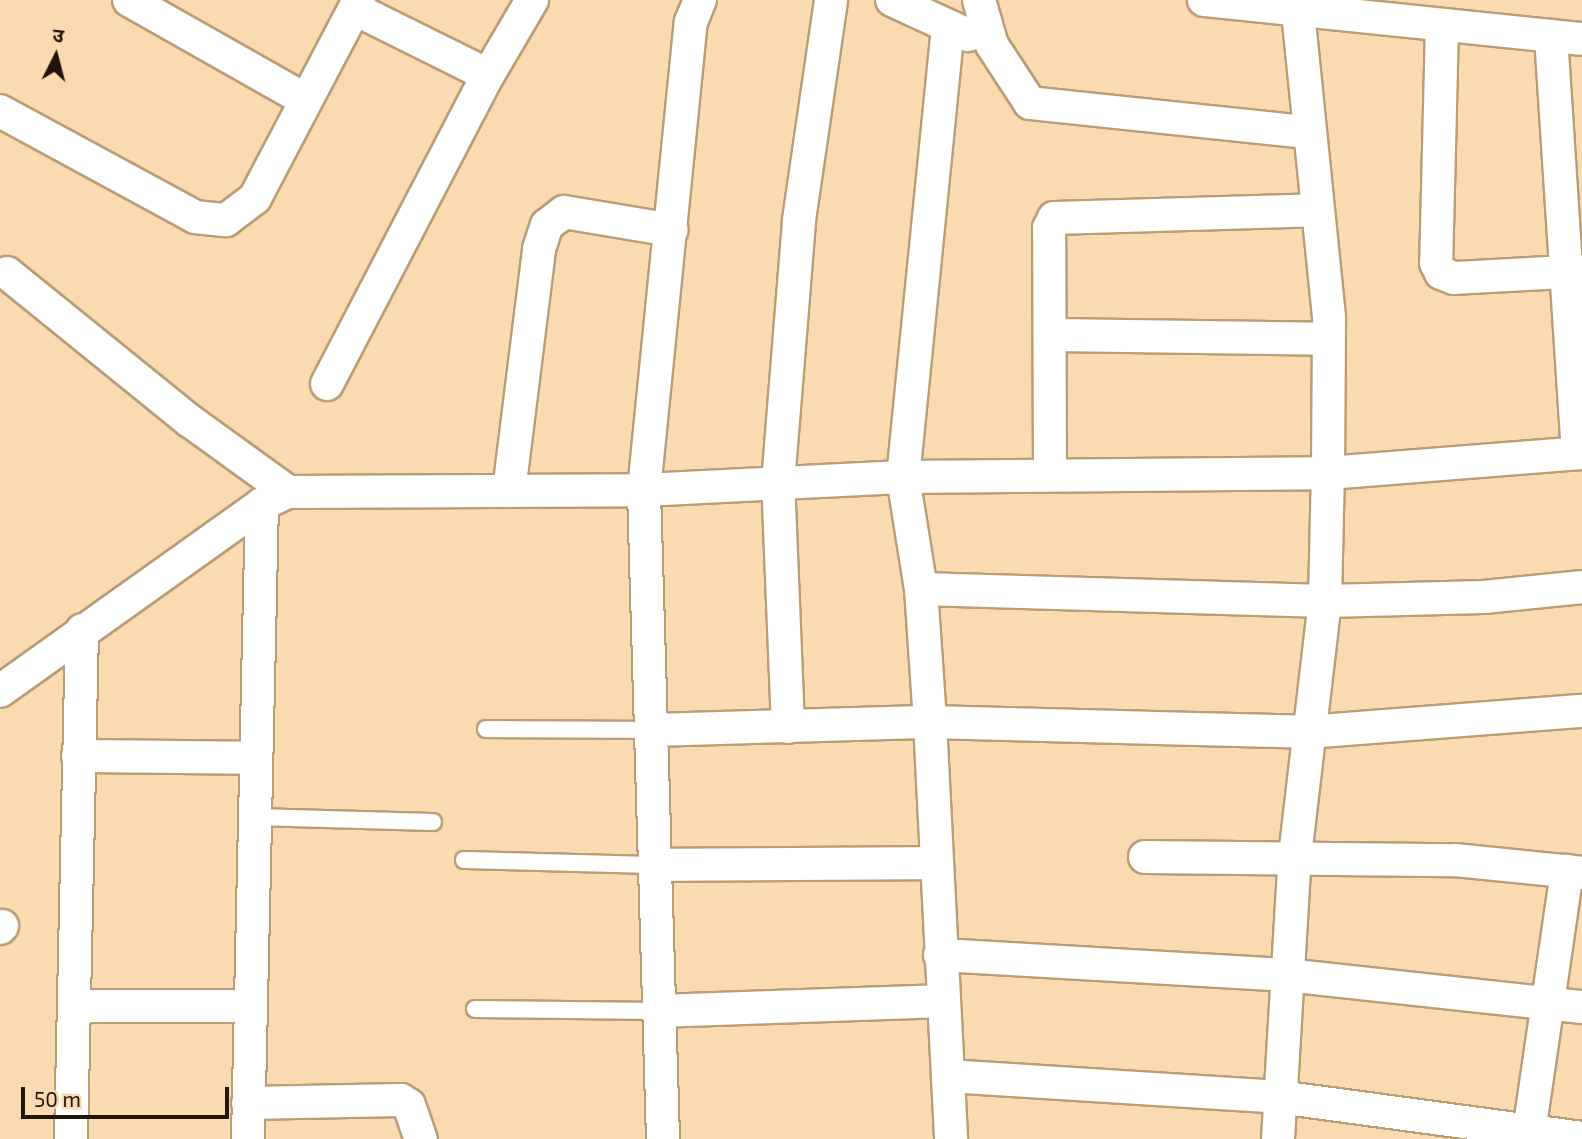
<!DOCTYPE html>
<meta charset="utf-8">
<style>
body{margin:0}
#map{position:relative;width:1582px;height:1139px;overflow:hidden;background:#fadab1;font-family:"Exo 2","Noto Sans Devanagari",sans-serif}
div>[style]{position:absolute}
[style*='--x']{left:calc(var(--x)*1px);top:calc(var(--y)*1px);width:calc(var(--w)*1px);rotate:calc(var(--a)*1deg)}
.roads{filter:drop-shadow(2px 0 #ba9c75) drop-shadow(-2px 0 #ba9c75) drop-shadow(0 2px #ba9c75) drop-shadow(0 -2px #ba9c75)}
.service>*{height:16px;margin:-8px;padding:0 8px;transform-origin:8px;border-radius:8px;background:#fff}
.minor>*{height:32px;margin:-16px;padding:0 16px;transform-origin:16px;border-radius:16px;background:#fff}
span{translate:-50% -50%;white-space:nowrap;text-align:center;line-height:1.15;-webkit-text-stroke:5px #fadab1;paint-order:stroke}
.north{position:absolute;left:21px;top:21px;width:70px;height:70px;-webkit-text-stroke:5px #fadab1;paint-order:stroke;rotate:6deg;font-size:19px;font-weight:700;line-height:28px;text-align:center;color:#201506}
.north::after{content:'';display:block;margin:auto;width:24px;height:32px;background:#201506;clip-path:polygon(50% 0,100% 100%,50% 72%,0 100%)}
.scale{position:absolute;left:21px;top:1087px;width:208px;height:32px;box-sizing:border-box;border:4px solid #201506;border-top:0;padding-left:9px;font-size:21px;line-height:24px;white-space:nowrap;color:#201506;-webkit-text-stroke:5px #fadab1;paint-order:stroke}
</style>
<div id="map">
<div class="roads">
<div class="service">
<i style="--x:486;--y:729;--w:167;--a:0.3"></i>
<i style="--x:254;--y:817;--w:179;--a:1.6"></i>
<i style="--x:464;--y:860;--w:189;--a:1.5"></i>
<i style="--x:475;--y:1009;--w:185;--a:0.6"></i>
</div>
<div class="minor">
<i style="--x:129;--y:0;--w:201;--a:29.5"></i>
<i style="--x:892;--y:0;--w:84;--a:24.7"></i>
<i style="--x:979;--y:0;--w:47;--a:73.9"></i>
<i style="--x:992;--y:45;--w:69;--a:56.8"></i>
<i style="--x:1030;--y:103;--w:279;--a:6"></i>
<i style="--x:1204;--y:0;--w:380;--a:5.9"></i>
<i style="--x:355;--y:9;--w:148;--a:26.4"></i>
<i style="--x:1442;--y:25;--w:238;--a:91.4"></i>
<i style="--x:1436;--y:263;--w:11;--a:63"></i>
<i style="--x:1441;--y:273;--w:14;--a:21"></i>
<i style="--x:1454;--y:278;--w:128;--a:-3.1"></i>
<i style="--x:948;--y:27;--w:452;--a:95.7"></i>
<i style="--x:903;--y:477;--w:113;--a:80.9"></i>
<i style="--x:921;--y:589;--w:133;--a:86.1"></i>
<i style="--x:930;--y:722;--w:418;--a:87.1"></i>
<i style="--x:1551;--y:36;--w:418;--a:86.3"></i>
<i style="--x:0;--y:111;--w:222;--a:28.5"></i>
<i style="--x:195;--y:217;--w:31;--a:6"></i>
<i style="--x:226;--y:220;--w:36;--a:-37"></i>
<i style="--x:255;--y:198;--w:224;--a:-62.3"></i>
<i style="--x:7;--y:273;--w:235;--a:39"></i>
<i style="--x:190;--y:421;--w:121;--a:35.9"></i>
<i style="--x:1052;--y:335;--w:276;--a:0.8"></i>
<i style="--x:327;--y:384;--w:348;--a:-62.5"></i>
<i style="--x:488;--y:75;--w:87;--a:-59.6"></i>
<i style="--x:1050;--y:475;--w:247;--a:-90.2"></i>
<i style="--x:1049;--y:228;--w:11;--a:-63"></i>
<i style="--x:1054;--y:218;--w:262;--a:-1.7"></i>
<i style="--x:509;--y:491;--w:244;--a:-82.9"></i>
<i style="--x:539;--y:249;--w:25;--a:-72"></i>
<i style="--x:547;--y:225;--w:21;--a:-37"></i>
<i style="--x:564;--y:212;--w:109;--a:9.5"></i>
<i style="--x:921;--y:589;--w:404;--a:1.7"></i>
<i style="--x:1325;--y:601;--w:159;--a:-1.4"></i>
<i style="--x:1484;--y:597;--w:99;--a:-5.8"></i>
<i style="--x:0;--y:691;--w:322;--a:-35.5"></i>
<i style="--x:262;--y:504;--w:29;--a:-25"></i>
<i style="--x:288;--y:492;--w:356;--a:-0.3"></i>
<i style="--x:644;--y:490;--w:259;--a:-2.9"></i>
<i style="--x:903;--y:477;--w:425;--a:-0.5"></i>
<i style="--x:1328;--y:473;--w:255;--a:-4.5"></i>
<i style="--x:788;--y:727;--w:244;--a:-92.3"></i>
<i style="--x:778;--y:483;--w:264;--a:-85.4"></i>
<i style="--x:799;--y:220;--w:222;--a:-81.7"></i>
<i style="--x:653;--y:730;--w:277;--a:-1.7"></i>
<i style="--x:930;--y:722;--w:377;--a:1.5"></i>
<i style="--x:1307;--y:732;--w:276;--a:-4.4"></i>
<i style="--x:78;--y:756;--w:177;--a:0.6"></i>
<i style="--x:1145;--y:857;--w:310;--a:0.6"></i>
<i style="--x:1455;--y:860;--w:128;--a:5.8"></i>
<i style="--x:653;--y:865;--w:283;--a:-0.4"></i>
<i style="--x:0;--y:928;--w:3;--a:-45"></i>
<i style="--x:940;--y:955;--w:347;--a:3.3"></i>
<i style="--x:1286;--y:975;--w:298;--a:6.2"></i>
<i style="--x:74;--y:1006;--w:176;--a:0"></i>
<i style="--x:660;--y:1011;--w:283;--a:-2"></i>
<i style="--x:948;--y:1076;--w:332;--a:3.6"></i>
<i style="--x:1279;--y:1097;--w:306;--a:7.7"></i>
<i style="--x:248;--y:1103;--w:153;--a:-1.1"></i>
<i style="--x:401;--y:1100;--w:9;--a:32"></i>
<i style="--x:409;--y:1105;--w:36;--a:71"></i>
<i style="--x:71;--y:1139;--w:509;--a:-88.76"></i>
<i style="--x:248;--y:1139;--w:635;--a:-88.74"></i>
<i style="--x:663;--y:1139;--w:649;--a:-91.68"></i>
<i style="--x:644;--y:490;--w:470;--a:-84.3"></i>
<i style="--x:691;--y:22;--w:24;--a:-68"></i>
<i style="--x:1278;--y:1139;--w:284;--a:-86.6"></i>
<i style="--x:1295;--y:856;--w:257;--a:-83.3"></i>
<i style="--x:1325;--y:601;--w:128;--a:-88.7"></i>
<i style="--x:1328;--y:473;--w:156;--a:-89.6"></i>
<i style="--x:1329;--y:317;--w:319;--a:-95.8"></i>
<i style="--x:1528;--y:1139;--w:271;--a:-81.7"></i>
</div>
</div>
<div class="north">उ</div>
<div class="scale">50 m</div>
</div>
